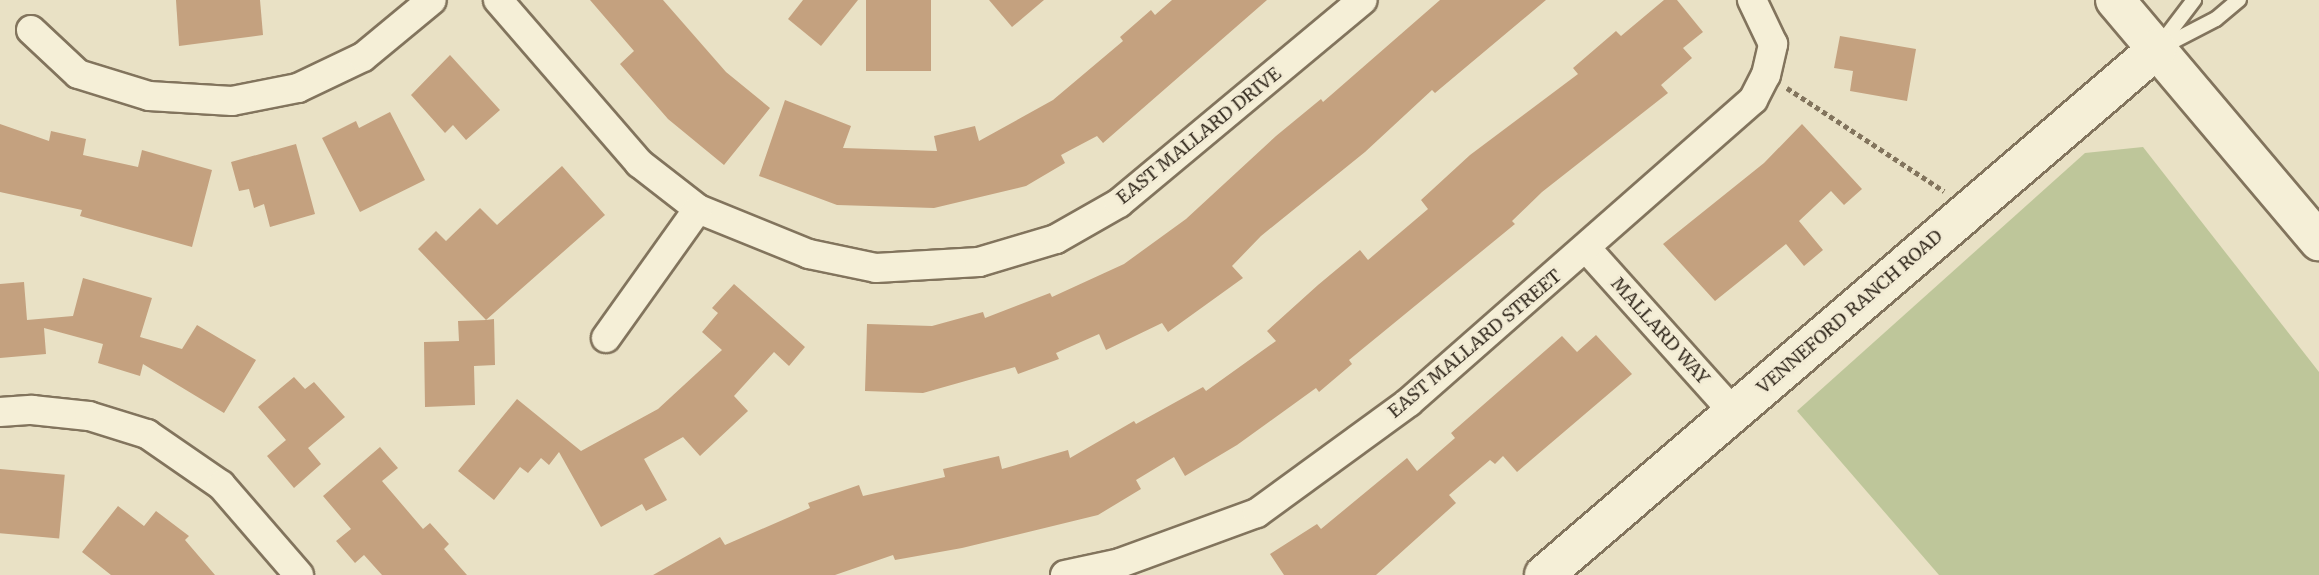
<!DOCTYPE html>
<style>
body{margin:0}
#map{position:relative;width:2319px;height:575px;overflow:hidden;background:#e9e1c5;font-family:Merriweather,serif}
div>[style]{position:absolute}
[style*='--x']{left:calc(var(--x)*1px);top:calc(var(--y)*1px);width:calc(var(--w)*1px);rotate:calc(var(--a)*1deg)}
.green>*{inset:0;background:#bec69a}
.building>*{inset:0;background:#c4a17f;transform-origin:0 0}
.path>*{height:4.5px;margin-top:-2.25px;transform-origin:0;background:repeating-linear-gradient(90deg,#82745d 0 5px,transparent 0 8.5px)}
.roads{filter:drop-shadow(2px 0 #82745d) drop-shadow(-2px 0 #82745d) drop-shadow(0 2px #82745d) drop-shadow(0 -2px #82745d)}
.lane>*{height:14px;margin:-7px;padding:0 7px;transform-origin:7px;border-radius:7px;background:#f5efd7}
.street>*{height:28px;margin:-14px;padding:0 14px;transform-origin:14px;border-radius:14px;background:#f5efd7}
.secondary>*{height:38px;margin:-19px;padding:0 19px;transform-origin:19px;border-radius:19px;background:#f5efd7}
span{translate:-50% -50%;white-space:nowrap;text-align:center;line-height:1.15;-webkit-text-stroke:5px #f2ebd4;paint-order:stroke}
.street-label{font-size:18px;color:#342b1f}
</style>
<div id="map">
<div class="green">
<i style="clip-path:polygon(2143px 147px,2319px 372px,2319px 575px,1939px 575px,1797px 411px,2085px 153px)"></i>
</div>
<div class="building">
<i style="clip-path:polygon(176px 0,260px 0,263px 35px,179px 46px)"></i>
<i style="clip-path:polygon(590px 0,663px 0,726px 72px,770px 108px,724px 165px,668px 119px,620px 64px,634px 51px)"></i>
<i style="clip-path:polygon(803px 0,858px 0,821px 46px,788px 19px)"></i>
<i style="left:866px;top:0;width:65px;height:71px"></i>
<i style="clip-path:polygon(989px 0,1044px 0,1012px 27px)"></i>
<i style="clip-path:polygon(1172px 0,1267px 0,1103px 143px,1097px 136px,1061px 155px,1065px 163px,1026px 186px,934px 208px,837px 205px,759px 176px,785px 100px,851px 126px,843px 148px,937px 151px,934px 136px,975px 126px,979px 141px,1053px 100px,1123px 41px,1120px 37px,1151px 10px,1155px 15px)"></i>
<i style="clip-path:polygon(1440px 0,1546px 0,1435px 93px,1432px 90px,1365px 152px,1261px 236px,1232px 266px,1243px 278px,1168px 332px,1162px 323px,1106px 350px,1099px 334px,1056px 353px,1059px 359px,1018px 374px,1015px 367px,923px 393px,865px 391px,867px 324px,932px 326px,983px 312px,985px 318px,1050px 293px,1052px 297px,1124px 264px,1186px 219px,1276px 136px,1321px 99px,1323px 102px)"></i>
<i style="clip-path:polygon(1664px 0,1677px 0,1703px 32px,1683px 48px,1692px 58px,1661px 85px,1668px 93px,1542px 192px,1512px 221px,1515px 224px,1349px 360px,1352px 364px,1319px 392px,1316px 388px,1237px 445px,1185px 476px,1174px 457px,1136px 480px,1141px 489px,1098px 515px,962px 548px,895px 560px,893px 555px,835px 575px,653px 575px,720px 537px,725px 545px,810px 508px,808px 503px,859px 485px,863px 496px,945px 477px,943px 469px,999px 456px,1002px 469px,1068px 450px,1070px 458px,1134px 421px,1136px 424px,1203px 387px,1206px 391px,1276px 341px,1267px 331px,1318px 285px,1360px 250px,1368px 260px,1428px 209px,1421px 200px,1470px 155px,1578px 74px,1573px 68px,1616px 31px,1621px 36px)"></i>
<i style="clip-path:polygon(1840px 36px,1916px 49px,1907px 101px,1850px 91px,1853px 71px,1834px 68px)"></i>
<i style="clip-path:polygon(450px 55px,500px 110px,466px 140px,453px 125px,445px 133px,411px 95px)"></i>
<i style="clip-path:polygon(390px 112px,425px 180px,360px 212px,322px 138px,356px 121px,359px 128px)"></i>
<i style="clip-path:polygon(0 124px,49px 141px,51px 131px,86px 139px,83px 155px,138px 167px,142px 150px,212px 170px,192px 247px,80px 216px,82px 210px,0 192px)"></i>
<i style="clip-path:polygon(1802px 124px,1862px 189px,1844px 205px,1831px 191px,1799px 221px,1823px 250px,1804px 266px,1786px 244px,1715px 301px,1663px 244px,1764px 163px)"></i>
<i style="clip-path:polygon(296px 144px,315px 214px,270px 227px,264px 204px,254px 208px,249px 189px,239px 191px,231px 162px)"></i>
<i style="clip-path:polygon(562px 166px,605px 215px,486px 320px,494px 319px,495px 365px,474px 366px,475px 405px,425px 407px,424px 342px,459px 341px,458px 321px,486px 320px,418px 249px,436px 231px,446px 241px,480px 208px,497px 225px)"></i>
<i style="clip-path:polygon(83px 278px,152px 298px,140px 337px,182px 349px,197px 325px,256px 360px,224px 413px,143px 364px,140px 376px,98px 363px,103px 344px,44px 328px,46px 354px,0 358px,0 284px,24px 282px,27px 320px,73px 316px)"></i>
<i style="clip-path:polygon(734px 284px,805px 347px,789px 366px,774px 352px,734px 396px,748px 411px,700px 456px,683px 437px,644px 459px,667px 500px,646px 511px,642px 504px,601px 527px,559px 452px,549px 465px,541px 458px,528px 473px,520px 467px,494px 500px,458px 471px,517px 399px,581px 451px,658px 409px,722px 350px,702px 332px,718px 313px,712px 308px)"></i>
<i style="clip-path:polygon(1596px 335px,1632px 374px,1517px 472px,1503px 456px,1495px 464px,1490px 460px,1449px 495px,1456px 503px,1376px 575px,1284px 575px,1270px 554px,1317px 524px,1321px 529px,1407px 458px,1417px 471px,1455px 438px,1451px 433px,1562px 336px,1577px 352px)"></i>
<i style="clip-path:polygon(294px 377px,305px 389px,314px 382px,345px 417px,308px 448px,321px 464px,294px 488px,267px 456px,286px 440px,258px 407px)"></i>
<i style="clip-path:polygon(380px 447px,398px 468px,382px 481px,423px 529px,430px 523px,449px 544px,444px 549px,467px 575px,382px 575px,364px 555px,355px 563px,336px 541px,351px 529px,323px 496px)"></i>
<i style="left:0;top:469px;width:65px;height:64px;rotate:5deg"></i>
<i style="clip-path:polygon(118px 506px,144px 526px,156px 511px,189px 536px,185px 540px,215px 575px,111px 575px,82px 552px)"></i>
</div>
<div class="path">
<i style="--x:1787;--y:88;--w:188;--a:33.3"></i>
</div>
<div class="roads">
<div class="lane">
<i style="--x:2159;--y:46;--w:58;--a:-52.7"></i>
<i style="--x:2160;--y:48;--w:63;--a:-27.4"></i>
<i style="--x:2216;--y:19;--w:30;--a:-40"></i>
</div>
<div class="street">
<i style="--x:498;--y:0;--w:216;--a:49.1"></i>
<i style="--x:639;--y:163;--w:75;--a:37.9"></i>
<i style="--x:698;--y:209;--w:120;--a:22.1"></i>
<i style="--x:809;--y:254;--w:68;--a:11.8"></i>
<i style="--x:876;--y:268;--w:103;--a:-3.3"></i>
<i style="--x:979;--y:262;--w:80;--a:-16.6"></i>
<i style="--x:1056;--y:239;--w:73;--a:-29.7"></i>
<i style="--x:1119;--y:203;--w:317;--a:-39.8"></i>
<i style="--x:31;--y:30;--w:64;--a:43.1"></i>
<i style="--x:78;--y:74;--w:74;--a:17.2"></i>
<i style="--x:149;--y:96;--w:83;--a:3.4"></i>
<i style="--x:232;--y:101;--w:67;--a:-11.1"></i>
<i style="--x:298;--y:88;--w:72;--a:-25.5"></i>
<i style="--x:363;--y:57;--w:89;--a:-39.6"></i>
<i style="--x:1587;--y:249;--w:219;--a:48.1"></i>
<i style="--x:606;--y:338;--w:158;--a:-54.5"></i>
<i style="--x:0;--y:412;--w:32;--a:-4"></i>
<i style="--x:32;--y:410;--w:57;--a:6"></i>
<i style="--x:89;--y:416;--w:61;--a:17.2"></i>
<i style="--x:147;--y:434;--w:90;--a:34.6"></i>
<i style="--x:221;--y:485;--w:119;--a:49.1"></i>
<i style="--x:1065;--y:575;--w:56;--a:-12.3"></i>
<i style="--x:1120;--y:563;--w:146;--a:-20.1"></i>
<i style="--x:1257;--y:513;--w:188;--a:-36.1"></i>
<i style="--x:1409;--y:402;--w:458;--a:-41.3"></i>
<i style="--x:1753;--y:100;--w:28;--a:-63"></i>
<i style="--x:1766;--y:75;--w:32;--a:-77"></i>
<i style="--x:1773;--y:44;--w:49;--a:-115.5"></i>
</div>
<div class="secondary">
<i style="--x:2115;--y:0;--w:316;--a:49.8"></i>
<i style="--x:1544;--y:575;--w:808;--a:-40.63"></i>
</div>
</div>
<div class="street-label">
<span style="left:1199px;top:136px;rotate:-39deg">EAST MALLARD DRIVE</span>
<span style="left:1850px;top:312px;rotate:-41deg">VENNEFORD RANCH ROAD</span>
<span style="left:1660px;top:331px;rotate:48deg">MALLARD WAY</span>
<span style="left:1475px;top:344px;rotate:-40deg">EAST MALLARD STREET</span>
</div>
</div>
